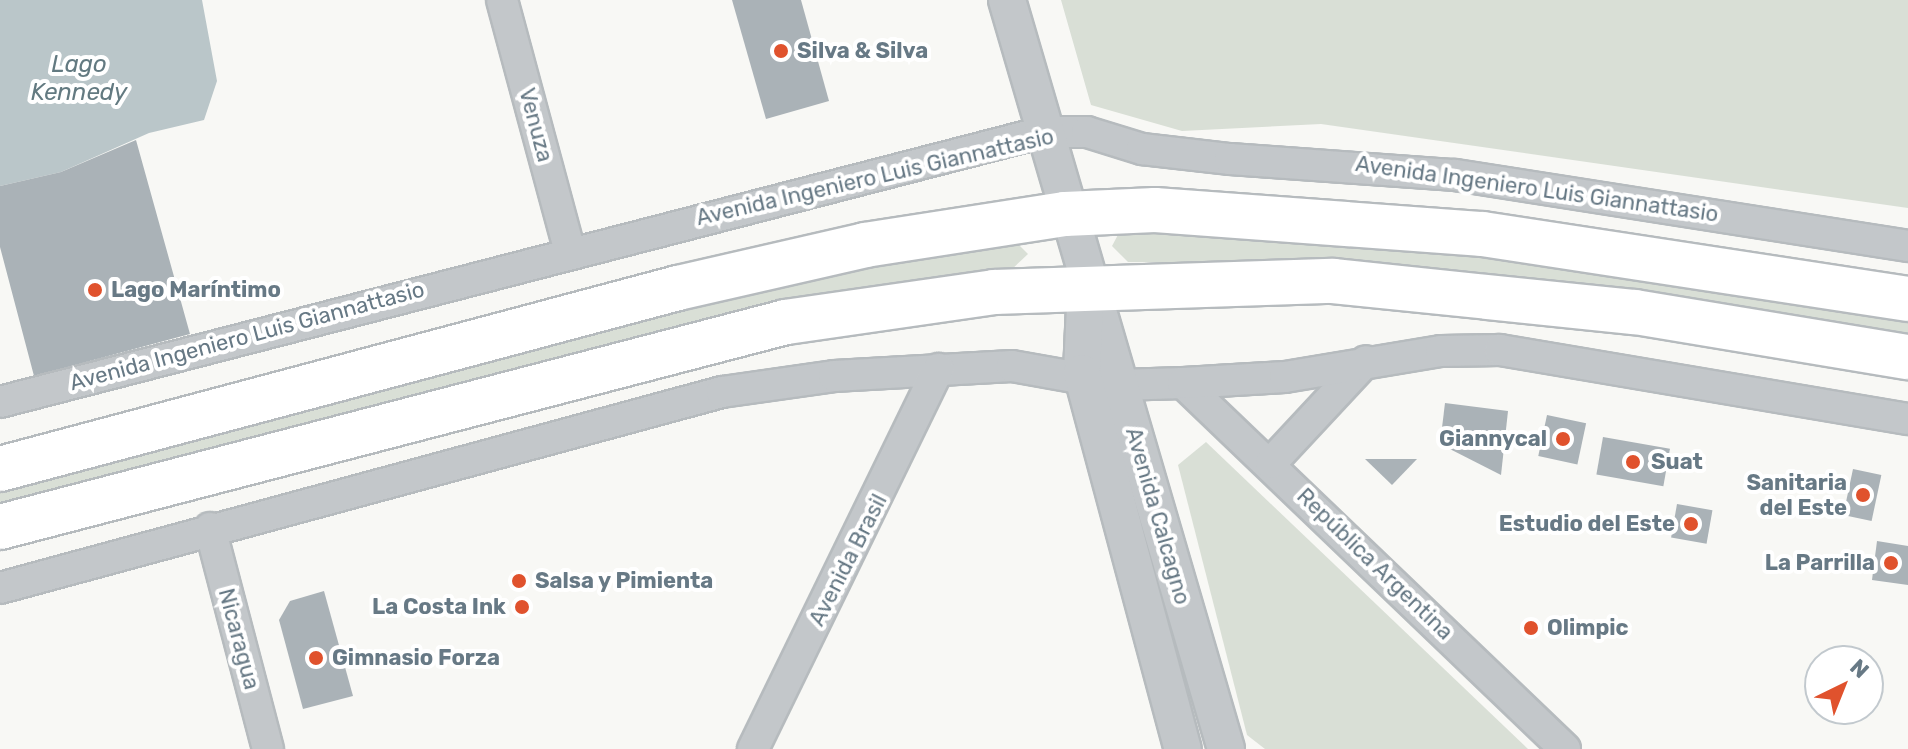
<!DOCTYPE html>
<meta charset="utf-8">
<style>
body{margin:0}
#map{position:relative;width:1908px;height:749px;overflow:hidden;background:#f8f8f5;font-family:Rubik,sans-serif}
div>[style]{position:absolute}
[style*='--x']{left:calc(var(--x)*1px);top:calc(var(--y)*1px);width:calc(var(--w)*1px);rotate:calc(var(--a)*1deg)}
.green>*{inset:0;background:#d9dfd6}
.water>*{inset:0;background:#bac6c9}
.building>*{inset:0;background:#aab2b7;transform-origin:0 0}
.roads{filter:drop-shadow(2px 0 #b6bbbe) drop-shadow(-2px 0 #b6bbbe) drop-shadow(0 2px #b6bbbe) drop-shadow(0 -2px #b6bbbe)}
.minor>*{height:30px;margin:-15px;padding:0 15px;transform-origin:15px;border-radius:15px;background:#c3c7ca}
.tertiary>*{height:36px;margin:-18px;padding:0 18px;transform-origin:18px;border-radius:18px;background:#c3c7ca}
.primary>*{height:44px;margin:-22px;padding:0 22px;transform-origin:22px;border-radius:22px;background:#fff}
.dots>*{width:22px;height:22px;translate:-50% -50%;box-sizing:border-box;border:4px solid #fff;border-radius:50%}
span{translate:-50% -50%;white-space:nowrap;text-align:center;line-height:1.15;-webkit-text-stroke:8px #fff;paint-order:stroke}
.poi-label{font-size:22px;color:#677985;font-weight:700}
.left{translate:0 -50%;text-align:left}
.right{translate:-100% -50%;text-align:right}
.street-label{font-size:22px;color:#677985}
.water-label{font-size:24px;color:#637a81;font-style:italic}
.north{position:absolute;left:1804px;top:645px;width:80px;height:80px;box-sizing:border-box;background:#fff;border:2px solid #c2c9ce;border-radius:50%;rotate:43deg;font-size:22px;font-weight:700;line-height:32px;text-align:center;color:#677985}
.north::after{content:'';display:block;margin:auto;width:28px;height:36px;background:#e0522d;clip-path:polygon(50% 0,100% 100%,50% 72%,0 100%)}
</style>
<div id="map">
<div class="green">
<i style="clip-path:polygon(1061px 0,1908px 0,1908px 208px,1321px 124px,1182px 131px,1091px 105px)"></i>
<i style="clip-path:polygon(1120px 231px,1332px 236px,1550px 258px,1908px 314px,1908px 342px,1339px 264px,1128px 262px,1112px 246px)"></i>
<i style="clip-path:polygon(1017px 243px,1028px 254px,1011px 270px,0 515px,0 486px,775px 282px)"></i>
<i style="clip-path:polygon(1206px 442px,1528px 749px,1265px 749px,1247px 735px,1178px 465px)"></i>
</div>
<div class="water">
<i style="clip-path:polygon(0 0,202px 0,217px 81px,204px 120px,149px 133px,61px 172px,0 186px)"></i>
</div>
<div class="building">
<i style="clip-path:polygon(732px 0,801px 0,829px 101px,766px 119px)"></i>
<i style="clip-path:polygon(136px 140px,190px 334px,34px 376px,0 247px,0 186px,61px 172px)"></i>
<i style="clip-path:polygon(1445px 403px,1508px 411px,1501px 475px,1440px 444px)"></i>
<i style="left:1547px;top:415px;width:40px;height:42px;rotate:12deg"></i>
<i style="left:1603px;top:437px;width:68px;height:38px;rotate:10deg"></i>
<i style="clip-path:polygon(1365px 459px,1417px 459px,1392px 485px)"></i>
<i style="left:1853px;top:469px;width:29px;height:47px;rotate:12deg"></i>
<i style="left:1677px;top:504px;width:36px;height:34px;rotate:10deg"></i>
<i style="clip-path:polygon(1877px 541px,1908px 546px,1908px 585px,1872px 580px)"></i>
<i style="clip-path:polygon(324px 591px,353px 696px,303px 709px,279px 620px,290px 601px)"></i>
</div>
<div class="roads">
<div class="minor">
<i style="--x:502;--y:0;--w:258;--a:74.9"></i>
<i style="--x:1183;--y:383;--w:529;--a:43.77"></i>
<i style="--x:0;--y:402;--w:1077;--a:-14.51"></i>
<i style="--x:1043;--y:132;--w:44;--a:0"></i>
<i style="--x:1087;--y:132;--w:58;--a:17.2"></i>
<i style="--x:1142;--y:149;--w:89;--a:6.5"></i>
<i style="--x:1230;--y:159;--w:226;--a:4.1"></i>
<i style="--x:1455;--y:175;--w:459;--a:8.9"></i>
<i style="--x:1271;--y:463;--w:139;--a:-47"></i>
<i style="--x:210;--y:528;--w:228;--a:75.3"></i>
<i style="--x:0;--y:588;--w:748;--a:-15.19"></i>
<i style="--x:722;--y:392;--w:113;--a:-8.1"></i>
<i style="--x:834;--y:376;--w:178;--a:-3.2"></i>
<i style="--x:1012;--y:366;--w:109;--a:10.1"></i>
<i style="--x:1119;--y:385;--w:64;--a:-1.8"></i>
<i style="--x:1183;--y:383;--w:102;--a:-3.4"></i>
<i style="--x:1285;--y:377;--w:158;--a:-9.5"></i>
<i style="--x:1441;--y:351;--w:59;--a:-1"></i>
<i style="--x:1500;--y:350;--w:414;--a:9.6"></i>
<i style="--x:753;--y:749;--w:423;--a:-64"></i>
</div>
<div class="tertiary">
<i style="--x:1007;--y:0;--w:780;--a:73.7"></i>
<i style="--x:1085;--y:306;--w:67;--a:92.6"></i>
<i style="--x:1082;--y:373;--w:389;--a:75"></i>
</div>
<div class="primary">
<i style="--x:0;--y:469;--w:702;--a:-14.95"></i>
<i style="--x:678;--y:288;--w:192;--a:-12.9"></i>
<i style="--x:865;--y:245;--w:202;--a:-8.8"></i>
<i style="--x:1065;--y:214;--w:90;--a:-2.5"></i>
<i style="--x:1155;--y:210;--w:329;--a:4.2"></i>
<i style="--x:1483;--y:234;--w:430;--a:8.7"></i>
<i style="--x:0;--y:527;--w:812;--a:-14.62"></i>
<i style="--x:786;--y:322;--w:210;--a:-8.2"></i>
<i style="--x:994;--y:292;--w:339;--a:-1.9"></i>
<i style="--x:1333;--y:281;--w:304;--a:5.9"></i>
<i style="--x:1635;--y:312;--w:277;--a:9.4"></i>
</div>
</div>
<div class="dots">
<i style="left:781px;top:51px;background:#e0522d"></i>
<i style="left:95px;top:290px;background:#e0522d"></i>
<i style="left:1563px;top:439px;background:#e0522d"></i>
<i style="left:1633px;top:462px;background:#e0522d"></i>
<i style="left:1863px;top:495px;background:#e0522d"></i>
<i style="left:1691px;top:524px;background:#e0522d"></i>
<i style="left:1891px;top:563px;background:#e0522d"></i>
<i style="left:519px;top:581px;background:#e0522d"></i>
<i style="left:522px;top:607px;background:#e0522d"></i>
<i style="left:1531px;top:628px;background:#e0522d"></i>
<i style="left:316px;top:658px;background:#e0522d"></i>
</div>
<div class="poi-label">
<span class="left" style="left:797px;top:51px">Silva &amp; Silva</span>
<span class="left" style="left:111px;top:290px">Lago Maríntimo</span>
<span class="right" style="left:1547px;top:439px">Giannycal</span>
<span class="left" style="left:1651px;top:462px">Suat</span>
<span class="right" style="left:1847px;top:495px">Sanitaria<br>del Este</span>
<span class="right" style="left:1675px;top:524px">Estudio del Este</span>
<span class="right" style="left:1875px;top:563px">La Parrilla</span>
<span class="left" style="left:535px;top:581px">Salsa y Pimienta</span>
<span class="right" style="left:506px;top:607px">La Costa Ink</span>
<span class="left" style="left:1547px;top:628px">Olimpic</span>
<span class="left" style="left:332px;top:658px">Gimnasio Forza</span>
</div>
<div class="street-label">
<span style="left:536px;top:125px;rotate:75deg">Venuza</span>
<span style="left:875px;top:177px;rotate:-13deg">Avenida Ingeniero Luis Giannattasio</span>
<span style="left:1537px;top:189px;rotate:8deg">Avenida Ingeniero Luis Giannattasio</span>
<span style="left:247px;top:336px;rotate:-15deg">Avenida Ingeniero Luis Giannattasio</span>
<span style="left:1158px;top:516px;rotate:74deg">Avenida Calcagno</span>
<span style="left:848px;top:560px;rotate:-63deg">Avenida Brasil</span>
<span style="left:1375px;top:564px;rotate:44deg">República Argentina</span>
<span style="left:239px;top:639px;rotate:75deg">Nicaragua</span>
</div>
<div class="water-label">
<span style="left:79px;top:79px">Lago<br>Kennedy</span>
</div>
<div class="north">N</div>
</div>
